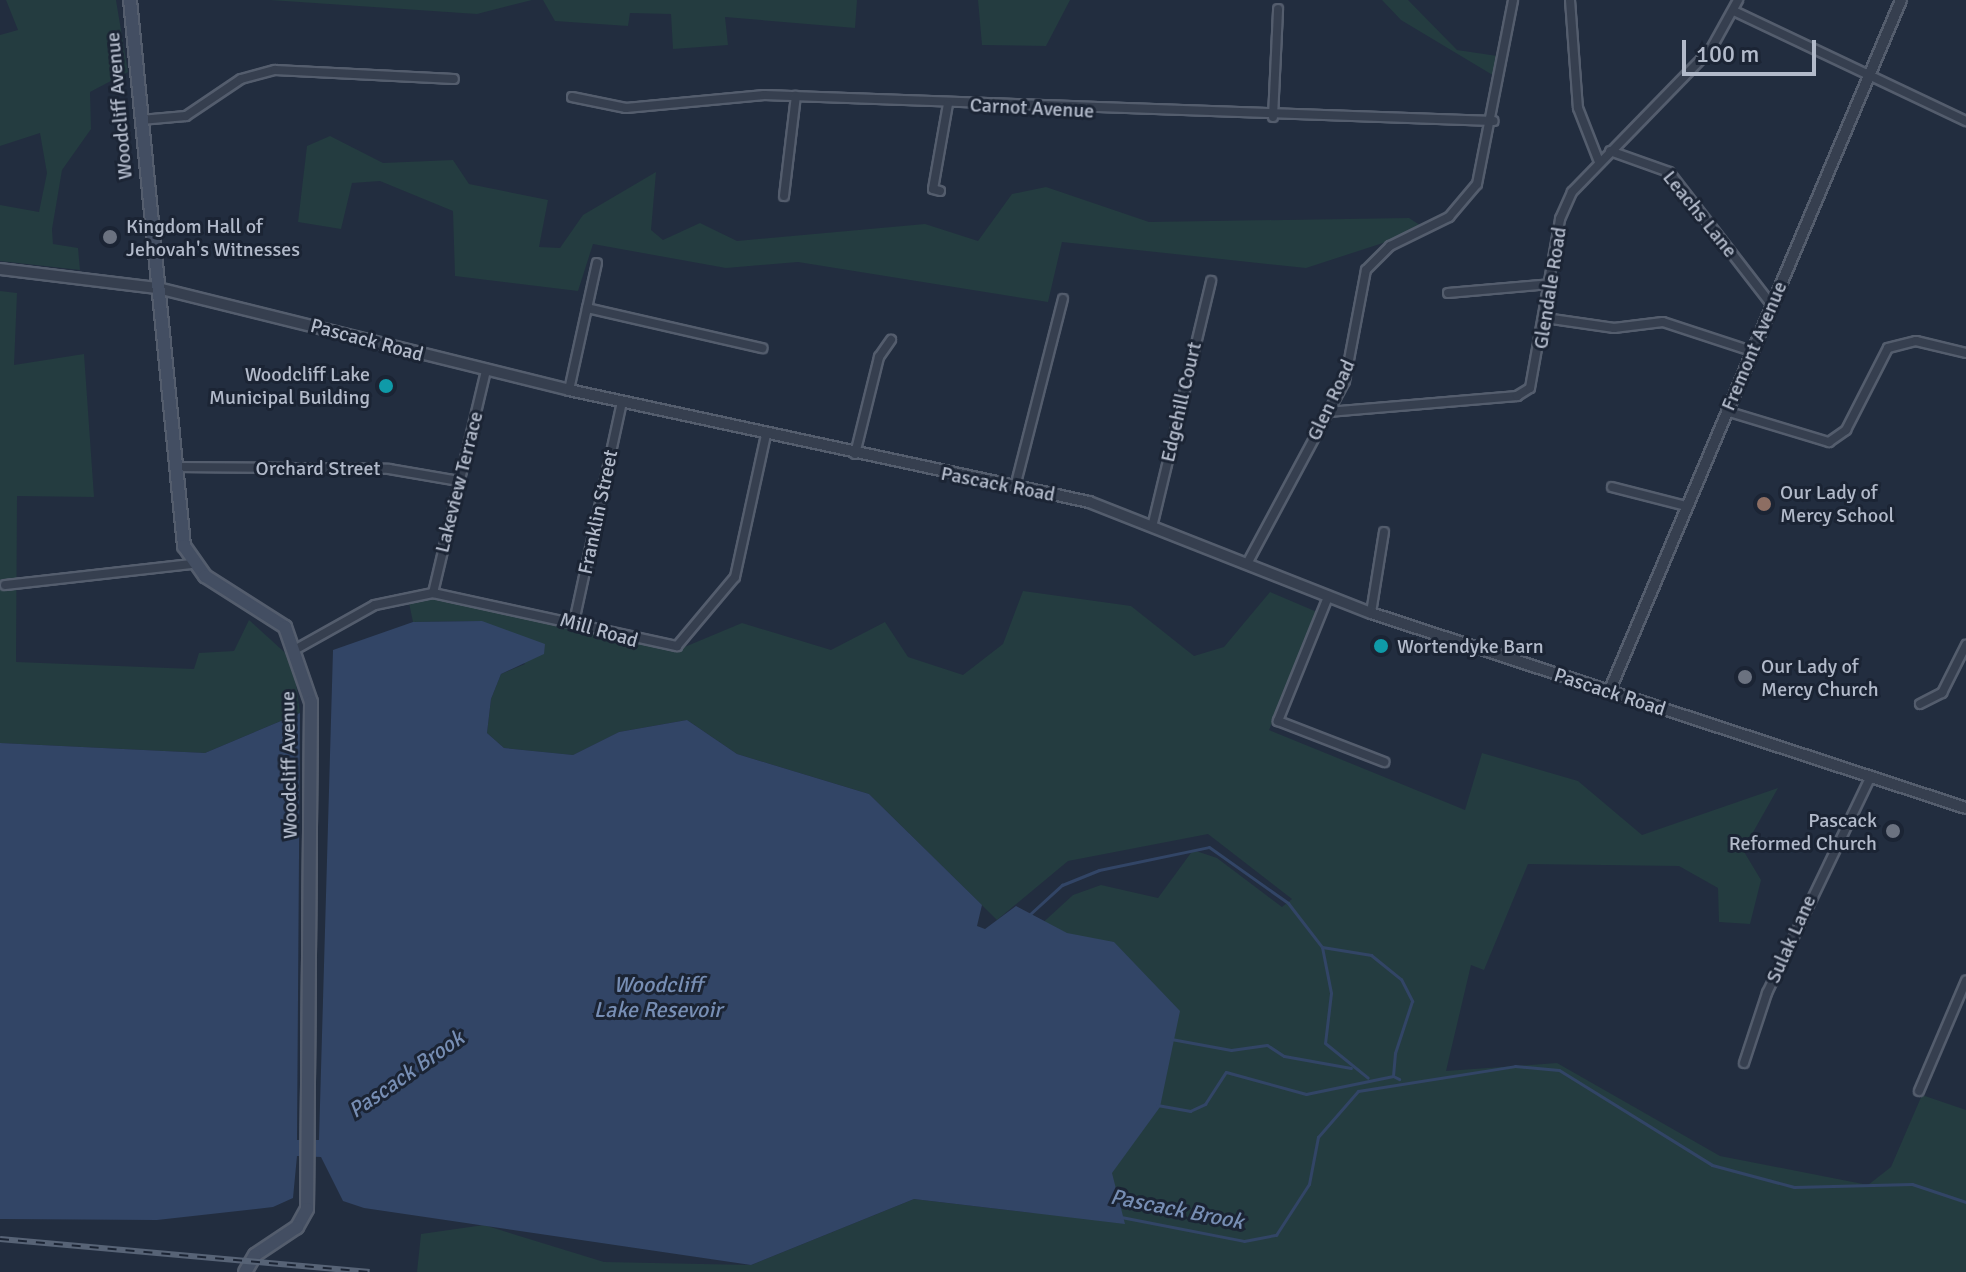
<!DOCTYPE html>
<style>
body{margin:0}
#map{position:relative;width:1966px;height:1272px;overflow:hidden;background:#222d3f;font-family:Signika,sans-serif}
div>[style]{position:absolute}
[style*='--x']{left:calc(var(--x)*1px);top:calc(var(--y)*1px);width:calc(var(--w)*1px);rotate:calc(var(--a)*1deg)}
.green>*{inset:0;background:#243c40}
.water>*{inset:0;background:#324566}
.stream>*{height:3px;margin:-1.5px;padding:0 1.5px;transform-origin:1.5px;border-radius:1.5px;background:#324566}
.roads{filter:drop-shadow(2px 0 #545d6d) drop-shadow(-2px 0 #545d6d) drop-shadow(0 2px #545d6d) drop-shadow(0 -2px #545d6d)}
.minor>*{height:8px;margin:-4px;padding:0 4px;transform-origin:4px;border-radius:4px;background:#363f4f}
.tertiary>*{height:10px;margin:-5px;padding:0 5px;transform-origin:5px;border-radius:5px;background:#363f4f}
.secondary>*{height:12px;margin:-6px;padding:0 6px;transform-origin:6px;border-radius:6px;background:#434e62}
.rail>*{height:6px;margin-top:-3px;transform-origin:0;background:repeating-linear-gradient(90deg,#1b2434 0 9px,#576376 0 18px);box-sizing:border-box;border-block:2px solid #576376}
.dots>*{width:22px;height:22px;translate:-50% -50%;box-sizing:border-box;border:4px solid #1b2434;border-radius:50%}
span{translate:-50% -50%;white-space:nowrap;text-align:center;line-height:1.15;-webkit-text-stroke:6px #1b2434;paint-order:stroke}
.street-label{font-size:20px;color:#b2baca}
.poi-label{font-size:20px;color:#b2baca}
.left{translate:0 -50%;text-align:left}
.right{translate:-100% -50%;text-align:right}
.water-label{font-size:22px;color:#778eb4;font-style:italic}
.scale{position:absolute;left:1682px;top:40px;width:134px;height:36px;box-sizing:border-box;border:4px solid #b2baca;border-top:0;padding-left:10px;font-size:24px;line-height:28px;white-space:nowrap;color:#b2baca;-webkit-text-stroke:6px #1b2434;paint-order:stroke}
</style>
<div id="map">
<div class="green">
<i style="clip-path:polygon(6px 0,116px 0,128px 72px,90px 92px,91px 129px,62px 170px,52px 229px,53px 244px,78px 248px,80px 270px,0 261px,0 205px,39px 212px,47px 173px,40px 133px,0 146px,0 35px,18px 30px)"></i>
<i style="clip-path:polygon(270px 0,532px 0,477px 14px)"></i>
<i style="clip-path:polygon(543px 0,857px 0,855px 28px,725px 17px,728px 45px,673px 49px,671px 14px,630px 13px,628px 26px,555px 21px)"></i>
<i style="clip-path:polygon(978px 0,1070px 0,1046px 46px,982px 45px)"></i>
<i style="clip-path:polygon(1382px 0,1408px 0,1457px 50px,1504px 57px,1501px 80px,1401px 20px)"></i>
<i style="clip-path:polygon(330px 136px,383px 163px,453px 160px,469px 184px,548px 200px,539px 247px,560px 248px,583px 215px,656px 172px,651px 230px,663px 240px,700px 223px,737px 241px,925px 224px,978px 241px,1012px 194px,1046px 187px,1149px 222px,1409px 218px,1426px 229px,1306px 268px,1062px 242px,1048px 302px,798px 262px,726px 268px,593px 244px,578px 291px,455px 276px,453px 211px,380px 181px,352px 183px,341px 229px,298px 222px,307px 146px)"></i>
<i style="clip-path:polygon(0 291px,17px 293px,14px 365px,84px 354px,94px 497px,17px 496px,16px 662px,194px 669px,199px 653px,234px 651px,249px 620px,293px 660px,300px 713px,205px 753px,0 743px)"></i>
<i style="clip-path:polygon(1023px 591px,1131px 606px,1194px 656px,1224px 647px,1270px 592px,1317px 612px,1269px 730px,1465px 810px,1482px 753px,1578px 781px,1642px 835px,1778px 788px,1743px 850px,1761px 880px,1750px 924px,1719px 922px,1718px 888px,1679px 866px,1528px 864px,1484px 970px,1471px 965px,1446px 1071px,1557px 1063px,1720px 1156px,1868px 1185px,1891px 1167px,1922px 1095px,1966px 1110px,1966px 1272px,417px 1272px,421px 1234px,484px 1225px,604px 1262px,751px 1265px,914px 1199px,1034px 1213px,1012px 951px,1073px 895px,1101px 885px,1158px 898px,1193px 850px,1217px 858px,1282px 907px,1292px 899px,1208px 834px,1068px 861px,997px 920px,869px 794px,737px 754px,687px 720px,619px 732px,573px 755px,504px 748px,487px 733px,491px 699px,501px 674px,525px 664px,482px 621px,413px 622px,408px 598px,479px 601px,675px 651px,742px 623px,831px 650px,885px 622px,908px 657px,963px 675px,1003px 644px)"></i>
</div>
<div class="water">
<i style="clip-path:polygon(482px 621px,545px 644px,544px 654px,501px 674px,491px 699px,487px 733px,504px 748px,573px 755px,619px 732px,687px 720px,737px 754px,869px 794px,982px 905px,977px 926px,985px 929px,1016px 906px,1067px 933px,1114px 942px,1180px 1011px,1160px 1107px,1112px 1173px,1125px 1224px,914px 1199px,751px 1265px,364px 1208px,343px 1201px,321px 1157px,297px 1156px,293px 1198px,273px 1207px,157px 1220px,0 1219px,0 743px,205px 753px,300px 713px,297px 1140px,319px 1140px,333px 650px,413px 622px)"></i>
</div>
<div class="stream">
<i style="--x:1029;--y:915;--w:45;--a:-42.3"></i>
<i style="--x:1062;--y:885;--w:40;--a:-22"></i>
<i style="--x:1099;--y:870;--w:112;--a:-11.8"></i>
<i style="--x:1209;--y:847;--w:97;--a:35.3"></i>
<i style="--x:1288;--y:903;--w:56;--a:52.3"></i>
<i style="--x:1322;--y:947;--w:50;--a:9.3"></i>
<i style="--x:1371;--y:955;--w:38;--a:39"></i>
<i style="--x:1401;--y:979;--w:25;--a:63"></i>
<i style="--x:1412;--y:1001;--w:55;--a:108.1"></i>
<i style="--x:1395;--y:1053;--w:23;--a:95"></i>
<i style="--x:1393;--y:1076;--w:7;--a:27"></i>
<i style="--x:1322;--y:947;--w:47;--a:78.9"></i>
<i style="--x:1331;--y:993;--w:50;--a:96.8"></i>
<i style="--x:1325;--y:1043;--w:55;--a:39.1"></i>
<i style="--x:1171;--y:1039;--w:61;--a:10.4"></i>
<i style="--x:1231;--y:1050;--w:36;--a:-8"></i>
<i style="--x:1267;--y:1045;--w:20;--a:33"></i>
<i style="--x:1284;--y:1056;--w:68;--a:10.2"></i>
<i style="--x:1157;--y:1105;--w:34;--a:10"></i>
<i style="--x:1190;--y:1111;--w:17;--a:-25"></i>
<i style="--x:1205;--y:1104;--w:38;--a:-57"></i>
<i style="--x:1226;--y:1072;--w:83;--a:15.4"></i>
<i style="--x:1306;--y:1094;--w:89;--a:-11.7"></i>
<i style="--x:1121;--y:1217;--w:125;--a:11"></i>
<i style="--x:1244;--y:1241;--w:33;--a:-11"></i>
<i style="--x:1276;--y:1235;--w:61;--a:-57.1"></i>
<i style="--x:1309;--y:1184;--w:48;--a:-79.2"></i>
<i style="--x:1318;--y:1137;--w:61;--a:-49"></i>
<i style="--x:1358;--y:1091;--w:159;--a:-9"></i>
<i style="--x:1515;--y:1066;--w:44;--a:5.2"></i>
<i style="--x:1559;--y:1070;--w:180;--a:31.8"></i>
<i style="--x:1712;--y:1165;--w:85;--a:15"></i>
<i style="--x:1794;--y:1187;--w:118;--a:-1.5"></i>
<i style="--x:1912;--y:1184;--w:57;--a:18.4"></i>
</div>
<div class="roads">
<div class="minor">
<i style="--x:1570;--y:0;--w:108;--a:85.8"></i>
<i style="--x:1578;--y:108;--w:58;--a:68.7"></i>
<i style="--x:1734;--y:11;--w:257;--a:25.4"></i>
<i style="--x:572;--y:97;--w:55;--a:11.5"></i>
<i style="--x:626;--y:108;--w:139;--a:-5.4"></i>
<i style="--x:764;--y:95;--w:730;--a:2.04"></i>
<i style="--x:1273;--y:117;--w:108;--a:-87.3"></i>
<i style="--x:141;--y:120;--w:45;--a:-5.1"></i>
<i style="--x:186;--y:116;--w:66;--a:-33.9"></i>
<i style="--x:241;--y:79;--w:35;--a:-15"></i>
<i style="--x:275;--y:70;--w:179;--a:2.9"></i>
<i style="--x:1610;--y:151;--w:63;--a:19.6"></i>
<i style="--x:1669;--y:172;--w:167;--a:52.3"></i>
<i style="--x:940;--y:191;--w:7;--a:-164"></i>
<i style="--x:933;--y:189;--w:86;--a:-80"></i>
<i style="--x:784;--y:196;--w:101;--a:-83.2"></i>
<i style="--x:1448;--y:293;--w:102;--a:-5"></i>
<i style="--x:587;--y:308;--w:180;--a:12.9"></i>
<i style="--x:1545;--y:318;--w:70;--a:8.2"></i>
<i style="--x:1614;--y:328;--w:49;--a:-7"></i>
<i style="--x:1663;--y:322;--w:93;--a:18.2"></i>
<i style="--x:569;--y:390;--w:130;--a:-77.6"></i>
<i style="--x:1726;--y:411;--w:108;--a:16.8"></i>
<i style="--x:1829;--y:442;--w:21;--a:-35"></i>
<i style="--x:1846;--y:430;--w:92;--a:-62.9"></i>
<i style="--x:1888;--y:348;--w:29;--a:-14"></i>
<i style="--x:1916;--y:341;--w:51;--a:13.5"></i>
<i style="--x:1328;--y:412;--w:190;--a:-4.8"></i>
<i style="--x:1517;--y:396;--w:15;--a:-32"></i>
<i style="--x:1530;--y:388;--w:172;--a:-79.9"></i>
<i style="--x:1560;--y:219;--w:30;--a:-66"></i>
<i style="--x:1572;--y:192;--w:199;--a:-45.8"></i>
<i style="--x:1711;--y:49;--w:56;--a:-61.1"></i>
<i style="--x:855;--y:454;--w:100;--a:-76.1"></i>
<i style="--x:879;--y:357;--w:21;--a:-55"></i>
<i style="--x:176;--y:467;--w:213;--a:0.5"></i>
<i style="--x:389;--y:469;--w:71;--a:9.7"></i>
<i style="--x:1015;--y:487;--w:194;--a:-75.7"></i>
<i style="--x:1612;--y:487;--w:76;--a:14.4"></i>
<i style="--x:1153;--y:523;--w:249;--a:-76.5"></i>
<i style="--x:1249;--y:560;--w:203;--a:-61.8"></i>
<i style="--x:1345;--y:381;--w:113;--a:-79.3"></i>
<i style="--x:1366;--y:270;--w:34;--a:-45"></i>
<i style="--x:1390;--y:246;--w:66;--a:-26.2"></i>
<i style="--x:1449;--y:217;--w:43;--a:-49.7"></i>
<i style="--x:1477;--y:184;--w:187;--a:-78.9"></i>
<i style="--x:5;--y:585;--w:188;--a:-6.4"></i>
<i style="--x:433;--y:593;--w:228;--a:-76.6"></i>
<i style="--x:1328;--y:597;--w:134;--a:112"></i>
<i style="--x:1278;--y:721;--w:114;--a:21.1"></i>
<i style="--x:1371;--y:613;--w:82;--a:-80.9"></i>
<i style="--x:574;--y:622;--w:225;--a:-77.7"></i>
<i style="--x:298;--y:648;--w:88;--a:-29.2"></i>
<i style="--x:375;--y:605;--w:59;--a:-11.7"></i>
<i style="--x:433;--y:593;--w:250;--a:12.3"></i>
<i style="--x:677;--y:646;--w:90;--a:-50"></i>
<i style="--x:735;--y:577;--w:145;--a:-77.7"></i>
<i style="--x:1920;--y:704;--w:25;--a:-27"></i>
<i style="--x:1942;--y:693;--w:54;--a:-63.4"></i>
<i style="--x:1744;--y:1063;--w:74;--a:-71.8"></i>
<i style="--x:1767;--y:993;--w:238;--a:-64.4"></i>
<i style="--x:1919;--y:1091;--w:120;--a:-66.9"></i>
</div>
<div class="tertiary">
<i style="--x:0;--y:269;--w:159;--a:6.9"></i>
<i style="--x:158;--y:288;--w:423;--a:13.9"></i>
<i style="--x:569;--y:390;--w:532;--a:12.15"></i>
<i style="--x:1089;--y:502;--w:303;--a:21.5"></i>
<i style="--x:1371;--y:613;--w:626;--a:18.15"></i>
<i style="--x:1609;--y:692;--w:751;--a:-67.12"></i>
</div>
<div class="secondary">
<i style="--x:130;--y:0;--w:549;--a:84.35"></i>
<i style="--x:184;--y:546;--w:37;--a:55"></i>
<i style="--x:205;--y:576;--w:95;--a:32.5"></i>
<i style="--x:285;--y:627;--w:79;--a:70.9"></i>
<i style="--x:311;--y:702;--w:507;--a:90.45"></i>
<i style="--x:307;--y:1209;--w:21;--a:119"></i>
<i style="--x:297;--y:1227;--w:50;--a:146.3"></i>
<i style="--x:255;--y:1255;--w:20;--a:120"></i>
</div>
</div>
<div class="rail">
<i style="--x:0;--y:1239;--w:371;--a:5.1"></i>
</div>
<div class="dots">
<i style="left:110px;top:237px;background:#6b7280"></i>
<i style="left:386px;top:386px;background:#0f9aa8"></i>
<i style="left:1764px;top:504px;background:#8d6e63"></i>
<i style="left:1381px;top:646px;background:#0f9aa8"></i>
<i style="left:1745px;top:677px;background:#6b7280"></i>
<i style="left:1893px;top:831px;background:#6b7280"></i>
</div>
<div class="street-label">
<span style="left:119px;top:106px;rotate:-95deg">Woodcliff Avenue</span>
<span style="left:1032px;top:108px;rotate:3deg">Carnot Avenue</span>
<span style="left:1700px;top:214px;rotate:51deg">Leachs Lane</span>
<span style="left:1550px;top:288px;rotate:-81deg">Glendale Road</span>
<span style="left:367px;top:340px;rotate:15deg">Pascack Road</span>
<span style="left:1754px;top:346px;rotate:-67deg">Fremont Avenue</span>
<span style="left:1331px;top:400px;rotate:-65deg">Glen Road</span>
<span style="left:1181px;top:402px;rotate:-77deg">Edgehill Court</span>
<span style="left:318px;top:468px">Orchard Street</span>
<span style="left:459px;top:482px;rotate:-76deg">Lakeview Terrace</span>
<span style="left:998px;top:484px;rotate:11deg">Pascack Road</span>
<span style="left:598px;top:512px;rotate:-78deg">Franklin Street</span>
<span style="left:599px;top:630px;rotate:16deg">Mill Road</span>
<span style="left:1610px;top:692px;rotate:18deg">Pascack Road</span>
<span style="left:289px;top:765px;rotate:-91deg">Woodcliff Avenue</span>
<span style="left:1791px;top:939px;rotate:-66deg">Sulak Lane</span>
</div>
<div class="poi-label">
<span class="left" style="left:126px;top:238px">Kingdom Hall of<br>Jehovah's Witnesses</span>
<span class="right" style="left:370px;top:386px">Woodcliff Lake<br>Municipal Building</span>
<span class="left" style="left:1780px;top:504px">Our Lady of<br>Mercy School</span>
<span class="left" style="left:1397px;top:646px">Wortendyke Barn</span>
<span class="left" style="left:1761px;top:678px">Our Lady of<br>Mercy Church</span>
<span class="right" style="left:1877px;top:832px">Pascack<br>Reformed Church</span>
</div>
<div class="water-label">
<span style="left:658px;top:997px">Woodcliff<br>Lake Resevoir</span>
<span style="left:406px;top:1074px;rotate:-35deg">Pascack Brook</span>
<span style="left:1177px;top:1209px;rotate:11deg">Pascack Brook</span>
</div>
<div class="scale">100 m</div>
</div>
